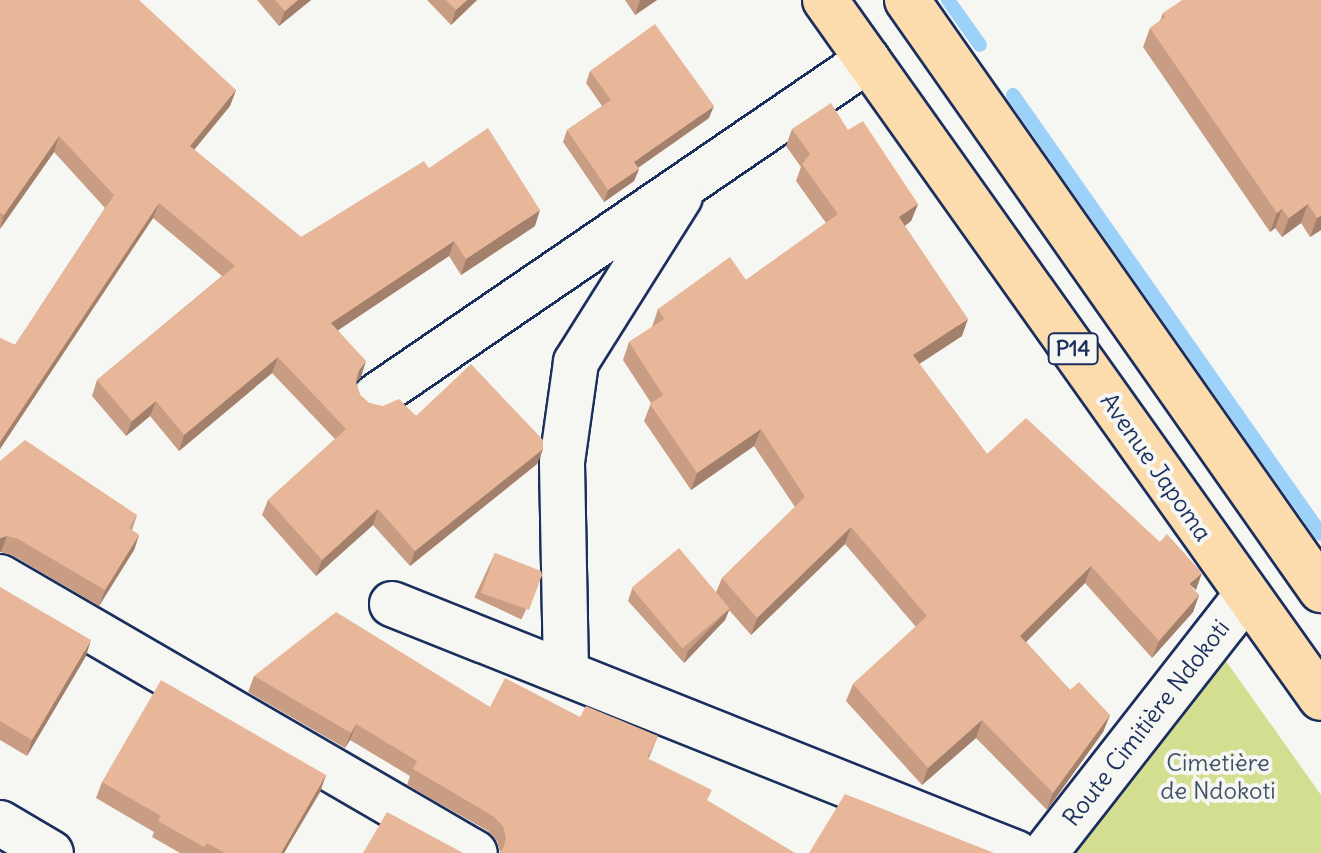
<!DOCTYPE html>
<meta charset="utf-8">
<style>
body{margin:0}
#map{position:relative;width:1321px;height:853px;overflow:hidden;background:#f6f6f2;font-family:Delius,sans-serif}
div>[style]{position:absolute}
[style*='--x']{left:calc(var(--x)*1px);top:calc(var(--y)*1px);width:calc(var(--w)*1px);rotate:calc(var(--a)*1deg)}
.green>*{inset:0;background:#d3de91}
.stream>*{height:14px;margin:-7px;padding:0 7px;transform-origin:7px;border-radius:7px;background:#9cd1fa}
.roads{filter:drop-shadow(2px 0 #1b2f5e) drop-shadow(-2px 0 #1b2f5e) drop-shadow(0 2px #1b2f5e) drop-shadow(0 -2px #1b2f5e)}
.street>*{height:44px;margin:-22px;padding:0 22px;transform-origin:22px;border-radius:22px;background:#f6f6f2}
.primary>*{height:44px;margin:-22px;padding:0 22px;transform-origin:22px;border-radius:22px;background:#fcdcac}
.wall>*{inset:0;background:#c89d84;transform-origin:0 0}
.shaded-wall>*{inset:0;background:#a2806b}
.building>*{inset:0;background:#e8b799;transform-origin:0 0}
span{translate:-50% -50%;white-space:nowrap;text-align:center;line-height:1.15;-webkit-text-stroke:8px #f6f6f2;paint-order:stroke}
.shield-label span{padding:2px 6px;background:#f6f6f2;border:2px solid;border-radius:6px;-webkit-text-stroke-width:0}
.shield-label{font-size:22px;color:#1b2f5e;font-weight:700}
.street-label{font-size:24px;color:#1b2f5e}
.park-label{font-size:24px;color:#405268}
</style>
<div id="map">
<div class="green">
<i style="clip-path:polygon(1216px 647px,1321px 795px,1321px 853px,1064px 853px)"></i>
</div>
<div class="stream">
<i style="--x:948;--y:0;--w:55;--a:54.6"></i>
<i style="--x:1013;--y:95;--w:536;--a:54.95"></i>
</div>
<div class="roads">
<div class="street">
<i style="--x:375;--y:397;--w:597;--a:-34.36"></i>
<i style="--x:0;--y:577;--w:549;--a:30.16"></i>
<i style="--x:392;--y:604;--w:672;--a:21.75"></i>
<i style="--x:566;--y:672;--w:210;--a:-91.1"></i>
<i style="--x:562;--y:462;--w:101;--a:-82"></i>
<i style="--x:576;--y:362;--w:195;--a:-57.8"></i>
<i style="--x:0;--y:823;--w:59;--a:30.5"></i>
<i style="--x:1045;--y:853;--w:328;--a:-52"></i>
</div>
<div class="primary">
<i style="--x:825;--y:0;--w:856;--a:54.6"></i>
<i style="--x:907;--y:0;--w:721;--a:54.94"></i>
</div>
</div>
<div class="wall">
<i style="clip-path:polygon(0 0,236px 90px,230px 106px,194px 150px,301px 237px,429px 168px,535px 226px,461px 275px,449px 256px,338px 330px,361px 377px,356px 382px,360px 395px,369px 403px,543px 449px,537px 464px,410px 566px,373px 525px,316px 576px,262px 515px,268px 500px,335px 439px,272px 373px,179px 451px,150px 416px,126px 436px,92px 396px,97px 380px,222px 276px,153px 218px,0 449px,0 338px,15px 345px,105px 208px,54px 152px,0 229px)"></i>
<i style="clip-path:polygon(257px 0,311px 0,279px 26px)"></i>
<i style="clip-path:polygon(427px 0,477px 0,451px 25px)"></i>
<i style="clip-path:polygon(625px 0,657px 0,635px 15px)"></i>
<i style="clip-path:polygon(1321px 0,1321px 230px,1310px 237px,1301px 223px,1282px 237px,1275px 228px,1270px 232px,1143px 47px,1150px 28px,1160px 21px,1163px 13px)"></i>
<i style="clip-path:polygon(590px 71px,709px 118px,638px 168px,639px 169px,634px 181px,604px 202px,563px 142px,567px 130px,602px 106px,586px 83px)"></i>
<i style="clip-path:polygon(792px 129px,848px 130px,918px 204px,911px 221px,905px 226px,962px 336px,919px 364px,987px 454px,1195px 591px,1199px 595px,1193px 612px,1152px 658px,1085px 583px,1026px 642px,1070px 690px,1110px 715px,1103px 732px,1047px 810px,976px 738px,922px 785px,846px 701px,853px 684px,916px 627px,845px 544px,751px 635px,729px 610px,725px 620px,684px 663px,628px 601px,632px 589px,716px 592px,722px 578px,795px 507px,754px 446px,691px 490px,644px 421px,651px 403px,623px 360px,629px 342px,652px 327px,658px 309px,746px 280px,826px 223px,796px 181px,801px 167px,786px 146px)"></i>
<i style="clip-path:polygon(0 461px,137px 515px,132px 530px,139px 535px,134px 550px,99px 606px,12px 555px,0 552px)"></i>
<i style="left:495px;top:553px;width:52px;height:49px;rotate:25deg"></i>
<i style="clip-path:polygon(0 587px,86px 656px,27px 756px,0 740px)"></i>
<i style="clip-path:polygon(254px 676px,490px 707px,580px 717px,658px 736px,649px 758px,500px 852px,497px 841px,488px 831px,407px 785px,410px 776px,350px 740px,345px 748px,248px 692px)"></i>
<i style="clip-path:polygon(326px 775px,320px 792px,284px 853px,180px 853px,152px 837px,154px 832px,96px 798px,102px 782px)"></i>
</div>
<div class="shaded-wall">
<i style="clip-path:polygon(298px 0,311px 0,279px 26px,285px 11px)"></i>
<i style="clip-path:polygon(467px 0,477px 0,451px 25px,456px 10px)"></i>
<i style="clip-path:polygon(640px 0,657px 0,635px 15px)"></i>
<i style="clip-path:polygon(236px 90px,230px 106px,184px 162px,190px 146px)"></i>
<i style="clip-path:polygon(714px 106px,709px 118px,629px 174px,634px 162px)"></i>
<i style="clip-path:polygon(59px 136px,54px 152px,0 229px,4px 215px)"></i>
<i style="clip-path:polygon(639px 169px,634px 181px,604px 202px,608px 190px)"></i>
<i style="clip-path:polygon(159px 203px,153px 218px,0 449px,0 442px)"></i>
<i style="clip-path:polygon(918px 204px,911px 221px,893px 234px,899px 217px)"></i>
<i style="clip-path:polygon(1308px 204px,1301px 223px,1282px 237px,1289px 218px)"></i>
<i style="clip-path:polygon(1282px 209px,1275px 228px,1270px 232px,1277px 213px)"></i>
<i style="clip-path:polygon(540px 210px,535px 226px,461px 275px,466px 259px)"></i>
<i style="clip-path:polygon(1321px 216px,1321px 230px,1310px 237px,1317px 218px)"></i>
<i style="clip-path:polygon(454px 241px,449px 256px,325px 339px,331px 323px)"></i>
<i style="clip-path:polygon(968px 319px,962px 336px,907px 372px,913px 355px)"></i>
<i style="clip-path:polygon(278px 357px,272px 373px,179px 451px,184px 435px)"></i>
<i style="clip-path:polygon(366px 361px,361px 377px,353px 386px,359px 370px)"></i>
<i style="clip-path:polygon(156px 401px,150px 416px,126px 436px,132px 421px)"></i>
<i style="clip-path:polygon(761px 429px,754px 446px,691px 490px,697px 473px)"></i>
<i style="clip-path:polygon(543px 449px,537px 464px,410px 566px,415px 551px)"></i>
<i style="clip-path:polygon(378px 509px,373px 525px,316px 576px,322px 560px)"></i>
<i style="clip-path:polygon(851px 527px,845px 544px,751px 635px,757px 618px)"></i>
<i style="clip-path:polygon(139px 535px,134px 550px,99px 606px,105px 590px)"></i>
<i style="clip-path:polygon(7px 536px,1px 552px,0 552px,0 538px)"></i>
<i style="clip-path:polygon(1091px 566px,1085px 583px,1014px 654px,1020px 636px)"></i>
<i style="clip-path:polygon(1202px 573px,1196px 590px,1189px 584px)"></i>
<i style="clip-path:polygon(1199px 595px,1193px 612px,1152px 658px,1159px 641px)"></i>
<i style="clip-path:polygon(730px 608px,725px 620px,684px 663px,688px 651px)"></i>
<i style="clip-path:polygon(91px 640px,86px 656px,27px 756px,32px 740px)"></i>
<i style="clip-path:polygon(1110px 715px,1103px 732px,1047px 810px,1053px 793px)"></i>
<i style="clip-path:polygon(982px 720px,976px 738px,922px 785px,928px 768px)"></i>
<i style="clip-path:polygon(356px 724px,350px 740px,345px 748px,351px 733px)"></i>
<i style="clip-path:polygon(326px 775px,320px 792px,284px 853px,281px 853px)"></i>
</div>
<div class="building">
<i style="clip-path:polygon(0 0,139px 0,236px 90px,190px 146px,301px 237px,424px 161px,429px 168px,488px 128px,540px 210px,466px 259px,454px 241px,331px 323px,366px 361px,359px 370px,356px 382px,360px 395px,369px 403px,383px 406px,399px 399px,416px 416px,471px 364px,543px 440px,543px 449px,415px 551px,378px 509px,322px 560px,268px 500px,346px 429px,278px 357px,184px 435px,156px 401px,132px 421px,97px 380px,235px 266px,159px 203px,0 442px,0 338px,15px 345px,114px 195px,59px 136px,4px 215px,0 213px)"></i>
<i style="clip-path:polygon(275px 0,298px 0,285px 11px)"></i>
<i style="clip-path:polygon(446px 0,467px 0,456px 10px)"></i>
<i style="clip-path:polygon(1182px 0,1321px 0,1321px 216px,1317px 218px,1308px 204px,1289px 218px,1282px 209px,1277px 213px,1150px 28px,1165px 17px,1163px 13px)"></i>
<i style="clip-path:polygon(655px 24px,714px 106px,634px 162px,639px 169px,608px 190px,567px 130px,611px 100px,590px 71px)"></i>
<i style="clip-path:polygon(831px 103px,848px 130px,863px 121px,918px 204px,899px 217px,968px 319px,913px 355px,987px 454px,1026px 418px,1160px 542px,1167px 534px,1202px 573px,1189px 584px,1199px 595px,1159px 641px,1091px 566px,1020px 636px,1070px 690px,1079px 682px,1110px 715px,1053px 793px,982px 720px,928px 768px,853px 684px,927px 616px,851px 527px,757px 618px,722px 578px,805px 497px,761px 429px,697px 473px,650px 404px,663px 395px,629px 342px,664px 319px,658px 309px,730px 257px,746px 280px,838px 214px,802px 164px,810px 154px,792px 129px)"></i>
<i style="clip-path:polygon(25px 440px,137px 515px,129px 528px,139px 535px,105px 590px,18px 539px,7px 536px,0 538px,0 461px)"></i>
<i style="left:679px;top:548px;width:79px;height:62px;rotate:50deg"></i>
<i style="clip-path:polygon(495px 553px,541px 571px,542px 575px,529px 610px,481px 593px)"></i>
<i style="clip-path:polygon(0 587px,91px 640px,32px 740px,0 721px)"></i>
<i style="clip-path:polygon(336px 612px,490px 707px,505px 678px,580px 717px,586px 706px,658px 736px,647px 758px,712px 790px,707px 800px,795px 853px,499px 853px,503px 849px,506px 838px,503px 826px,493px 816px,413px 769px,417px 761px,356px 724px,351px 733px,254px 676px)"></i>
<i style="clip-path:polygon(161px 680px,326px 775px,281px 853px,225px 853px,207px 843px,204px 847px,158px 821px,161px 816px,102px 782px)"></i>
<i style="clip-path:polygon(845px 794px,994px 853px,809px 853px)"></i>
<i style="clip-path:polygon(387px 812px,463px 853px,363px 853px)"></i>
</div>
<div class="shield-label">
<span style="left:1073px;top:349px">P14</span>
</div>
<div class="street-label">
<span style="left:1156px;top:467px;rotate:55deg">Avenue Japoma</span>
<span style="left:1146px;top:723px;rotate:-52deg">Route Cimitière Ndokoti</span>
</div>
<div class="park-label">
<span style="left:1218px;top:777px">Cimetière<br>de Ndokoti</span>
</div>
</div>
